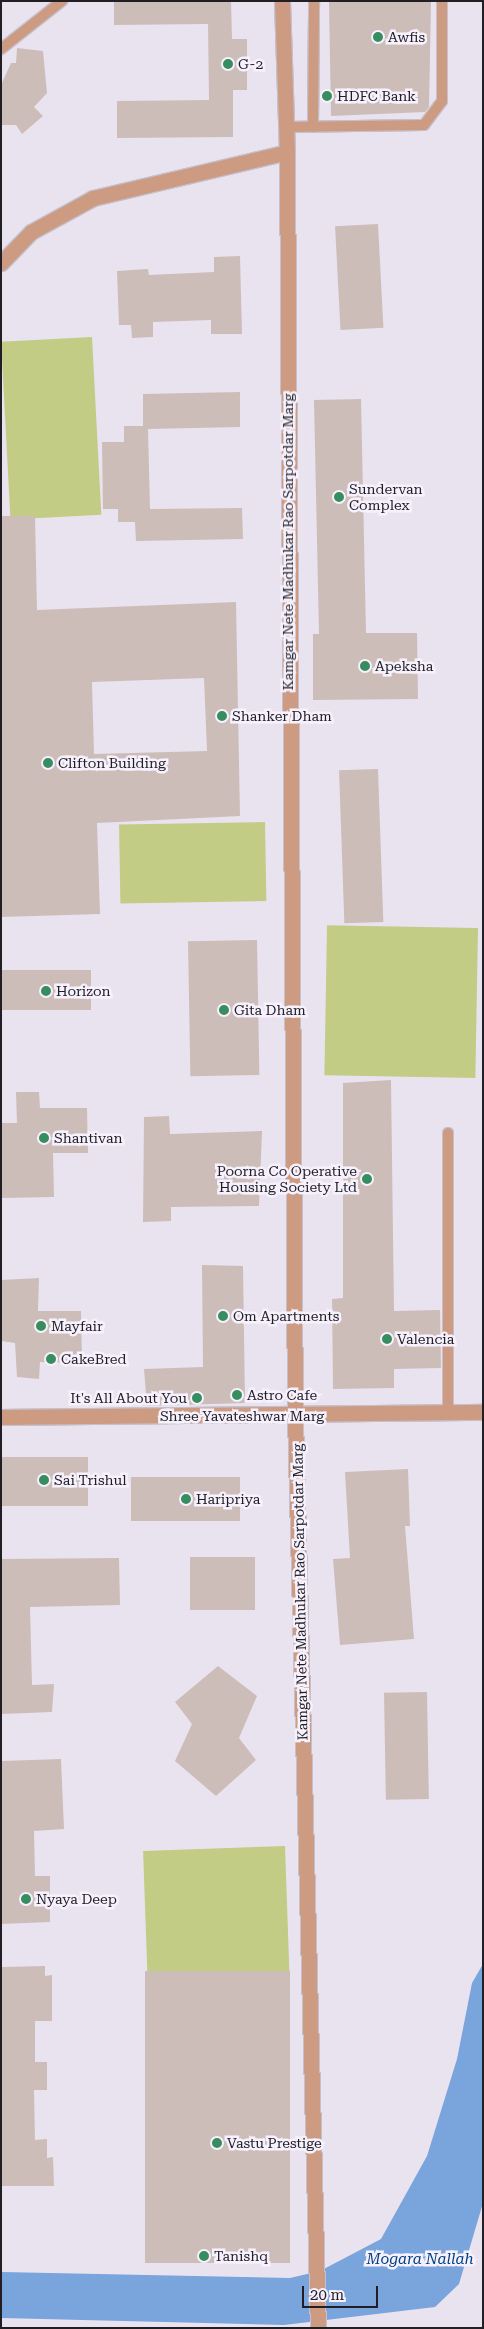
<!DOCTYPE html>
<style>
body{margin:0}
#map{position:relative;width:484px;height:2329px;overflow:hidden;background:#e9e3f0;font-family:"Roboto Serif",serif}
div>[style]{position:absolute}
[style*='--x']{left:calc(var(--x)*1px);top:calc(var(--y)*1px);width:calc(var(--w)*1px);rotate:calc(var(--a)*1deg)}
.green>*{inset:0;background:#c3cc85;transform-origin:0 0}
.water>*{inset:0;background:#79a4dc}
.building>*{inset:0;background:#ccbdb9;transform-origin:0 0}
.roads{filter:drop-shadow(1px 0 #c5c0cb) drop-shadow(-1px 0 #c5c0cb) drop-shadow(0 1px #c5c0cb) drop-shadow(0 -1px #c5c0cb)}
.service>*{height:10px;margin:-5px;padding:0 5px;transform-origin:5px;border-radius:5px;background:#cc9b81}
.minor>*{height:15px;margin:-7.5px;padding:0 7.5px;transform-origin:7.5px;border-radius:7.5px;background:#cc9b81}
.tertiary>*{height:15px;margin:-7.5px;padding:0 7.5px;transform-origin:7.5px;border-radius:7.5px;background:#cc9b81}
.dots>*{width:14px;height:14px;translate:-50% -50%;box-sizing:border-box;border:2px solid #f6f1fd;border-radius:50%}
span{translate:-50% -50%;white-space:nowrap;text-align:center;line-height:1.15;-webkit-text-stroke:5px #f6f1fd;paint-order:stroke}
.poi-label{font-size:14px;color:#211f24}
.left{translate:0 -50%;text-align:left}
.right{translate:-100% -50%;text-align:right}
.street-label{font-size:14px;color:#211f24}
.water-label{font-size:15px;color:#014183;font-style:italic}
.frame{position:absolute;inset:0;border:2px solid #211f24;pointer-events:none}
.scale{position:absolute;left:302px;top:2286px;width:76px;height:22px;box-sizing:border-box;border:2px solid #211f24;border-top:0;padding-left:6px;font-size:15px;line-height:18px;white-space:nowrap;color:#211f24;-webkit-text-stroke:4px #f6f1fd;paint-order:stroke}
</style>
<div id="map">
<div class="green">
<i style="left:92px;top:337px;width:178px;height:91px;rotate:87deg"></i>
<i style="left:265px;top:822px;width:79px;height:146px;rotate:89deg"></i>
<i style="left:478px;top:928px;width:150px;height:151px;rotate:91deg"></i>
<i style="left:285px;top:1846px;width:126px;height:142px;rotate:88deg"></i>
</div>
<div class="water">
<i style="clip-path:polygon(483px 1964px,483px 2203px,459px 2284px,435px 2307px,284px 2325px,1px 2318px,1px 2272px,290px 2278px,320px 2271px,381px 2239px,427px 2156px,457px 2059px,472px 1983px)"></i>
</div>
<div class="building">
<i style="clip-path:polygon(114px 1px,231px 1px,232px 39px,247px 39px,247px 90px,233px 90px,233px 137px,117px 138px,117px 101px,209px 100px,208px 24px,114px 25px)"></i>
<i style="clip-path:polygon(329px 1px,431px 1px,429px 107px,425px 112px,331px 116px)"></i>
<i style="clip-path:polygon(17px 48px,43px 51px,47px 93px,34px 107px,43px 116px,22px 134px,16px 125px,1px 125px,1px 85px,11px 63px,16px 63px)"></i>
<i style="left:378px;top:224px;width:104px;height:43px;rotate:87deg"></i>
<i style="clip-path:polygon(240px 256px,242px 334px,211px 334px,211px 320px,153px 322px,153px 337px,132px 338px,131px 325px,119px 325px,117px 271px,148px 269px,149px 275px,214px 272px,214px 257px)"></i>
<i style="clip-path:polygon(240px 392px,240px 427px,148px 429px,150px 509px,242px 508px,243px 539px,136px 541px,135px 522px,118px 522px,118px 509px,103px 509px,102px 442px,124px 442px,124px 426px,143px 426px,143px 394px)"></i>
<i style="clip-path:polygon(361px 399px,366px 633px,417px 633px,418px 699px,313px 700px,313px 634px,319px 634px,314px 400px)"></i>
<i style="clip-path:polygon(evenodd,1px 516px,35px 516px,37px 610px,236px 602px,240px 816px,97px 823px,100px 914px,1px 917px,1px 516px,204px 678px,207px 751px,94px 754px,92px 682px,204px 678px)"></i>
<i style="left:378px;top:769px;width:153px;height:39px;rotate:88deg"></i>
<i style="left:257px;top:940px;width:135px;height:69px;rotate:89deg"></i>
<i style="left:91px;top:970px;width:40px;height:90px;rotate:90deg"></i>
<i style="clip-path:polygon(391px 1080px,394px 1311px,440px 1310px,441px 1368px,394px 1369px,394px 1388px,333px 1389px,332px 1299px,343px 1298px,343px 1083px)"></i>
<i style="clip-path:polygon(16px 1092px,39px 1092px,40px 1108px,87px 1108px,88px 1153px,53px 1153px,54px 1197px,1px 1198px,1px 1123px,17px 1123px)"></i>
<i style="clip-path:polygon(169px 1116px,170px 1134px,262px 1131px,259px 1206px,171px 1207px,171px 1221px,143px 1222px,144px 1117px)"></i>
<i style="clip-path:polygon(202px 1265px,243px 1266px,245px 1403px,147px 1406px,144px 1369px,203px 1367px)"></i>
<i style="clip-path:polygon(39px 1278px,38px 1311px,81px 1311px,82px 1363px,40px 1362px,39px 1379px,17px 1377px,15px 1343px,1px 1341px,1px 1280px)"></i>
<i style="left:1px;top:1457px;width:87px;height:49px"></i>
<i style="clip-path:polygon(408px 1469px,410px 1526px,405px 1526px,414px 1639px,340px 1645px,333px 1559px,350px 1558px,345px 1472px)"></i>
<i style="left:240px;top:1477px;width:44px;height:109px;rotate:90deg"></i>
<i style="left:190px;top:1557px;width:65px;height:53px"></i>
<i style="clip-path:polygon(119px 1558px,120px 1605px,30px 1607px,32px 1685px,54px 1684px,52px 1712px,1px 1714px,1px 1559px)"></i>
<i style="clip-path:polygon(218px 1666px,257px 1696px,239px 1738px,256px 1760px,216px 1796px,175px 1761px,192px 1724px,175px 1702px)"></i>
<i style="left:427px;top:1692px;width:107px;height:43px;rotate:89deg"></i>
<i style="clip-path:polygon(61px 1759px,64px 1829px,34px 1831px,35px 1876px,50px 1876px,50px 1922px,1px 1924px,1px 1761px)"></i>
<i style="clip-path:polygon(45px 1966px,45px 1976px,52px 1975px,52px 2021px,35px 2021px,35px 2062px,47px 2062px,47px 2090px,34px 2090px,35px 2140px,47px 2139px,47px 2158px,53px 2157px,54px 2186px,1px 2186px,1px 1967px)"></i>
<i style="left:145px;top:1971px;width:145px;height:292px"></i>
</div>
<div class="roads">
<div class="service">
<i style="--x:1;--y:49;--w:78;--a:-38.2"></i>
<i style="--x:286;--y:127;--w:138;--a:-0.8"></i>
<i style="--x:424;--y:125;--w:30;--a:-53"></i>
<i style="--x:442;--y:101;--w:100;--a:-90"></i>
<i style="--x:313;--y:127;--w:126;--a:-89.5"></i>
<i style="--x:448;--y:1133;--w:281;--a:90"></i>
</div>
<div class="minor">
<i style="--x:282;--y:1;--w:151;--a:88.1"></i>
<i style="--x:287;--y:152;--w:1264;--a:89.64"></i>
<i style="--x:295;--y:1416;--w:912;--a:88.56"></i>
<i style="--x:1;--y:263;--w:43;--a:-45.9"></i>
<i style="--x:31;--y:232;--w:71;--a:-28.7"></i>
<i style="--x:93;--y:198;--w:199;--a:-13.3"></i>
</div>
<div class="tertiary">
<i style="--x:1;--y:1417;--w:482;--a:-0.6"></i>
</div>
</div>
<div class="dots">
<i style="left:378px;top:37px;background:#388d60"></i>
<i style="left:228px;top:64px;background:#388d60"></i>
<i style="left:327px;top:96px;background:#388d60"></i>
<i style="left:339px;top:497px;background:#388d60"></i>
<i style="left:365px;top:666px;background:#388d60"></i>
<i style="left:222px;top:716px;background:#388d60"></i>
<i style="left:48px;top:763px;background:#388d60"></i>
<i style="left:46px;top:991px;background:#388d60"></i>
<i style="left:224px;top:1010px;background:#388d60"></i>
<i style="left:44px;top:1138px;background:#388d60"></i>
<i style="left:367px;top:1179px;background:#388d60"></i>
<i style="left:223px;top:1316px;background:#388d60"></i>
<i style="left:41px;top:1326px;background:#388d60"></i>
<i style="left:387px;top:1339px;background:#388d60"></i>
<i style="left:51px;top:1359px;background:#388d60"></i>
<i style="left:237px;top:1395px;background:#388d60"></i>
<i style="left:197px;top:1398px;background:#388d60"></i>
<i style="left:44px;top:1480px;background:#388d60"></i>
<i style="left:186px;top:1499px;background:#388d60"></i>
<i style="left:26px;top:1899px;background:#388d60"></i>
<i style="left:217px;top:2143px;background:#388d60"></i>
<i style="left:204px;top:2256px;background:#388d60"></i>
</div>
<div class="poi-label">
<span class="left" style="left:388px;top:37px">Awfis</span>
<span class="left" style="left:238px;top:64px">G-2</span>
<span class="left" style="left:337px;top:96px">HDFC Bank</span>
<span class="left" style="left:349px;top:497px">Sundervan<br>Complex</span>
<span class="left" style="left:375px;top:666px">Apeksha</span>
<span class="left" style="left:232px;top:716px">Shanker Dham</span>
<span class="left" style="left:58px;top:763px">Clifton Building</span>
<span class="left" style="left:56px;top:991px">Horizon</span>
<span class="left" style="left:234px;top:1010px">Gita Dham</span>
<span class="left" style="left:54px;top:1138px">Shantivan</span>
<span class="right" style="left:357px;top:1179px">Poorna Co Operative<br>Housing Society Ltd</span>
<span class="left" style="left:233px;top:1316px">Om Apartments</span>
<span class="left" style="left:51px;top:1326px">Mayfair</span>
<span class="left" style="left:397px;top:1339px">Valencia</span>
<span class="left" style="left:61px;top:1359px">CakeBred</span>
<span class="left" style="left:247px;top:1395px">Astro Cafe</span>
<span class="right" style="left:187px;top:1398px">It's All About You</span>
<span class="left" style="left:54px;top:1480px">Sai Trishul</span>
<span class="left" style="left:196px;top:1499px">Haripriya</span>
<span class="left" style="left:36px;top:1899px">Nyaya Deep</span>
<span class="left" style="left:227px;top:2143px">Vastu Prestige</span>
<span class="left" style="left:214px;top:2256px">Tanishq</span>
</div>
<div class="street-label">
<span style="left:288px;top:542px;rotate:-90deg">Kamgar Nete Madhukar Rao Sarpotdar Marg</span>
<span style="left:242px;top:1416px">Shree Yavateshwar Marg</span>
<span style="left:300px;top:1592px;rotate:-91deg">Kamgar Nete Madhukar Rao Sarpotdar Marg</span>
</div>
<div class="water-label">
<span style="left:420px;top:2260px">Mogara Nallah</span>
</div>
<div class="frame"></div>
<div class="scale">20 m</div>
</div>
